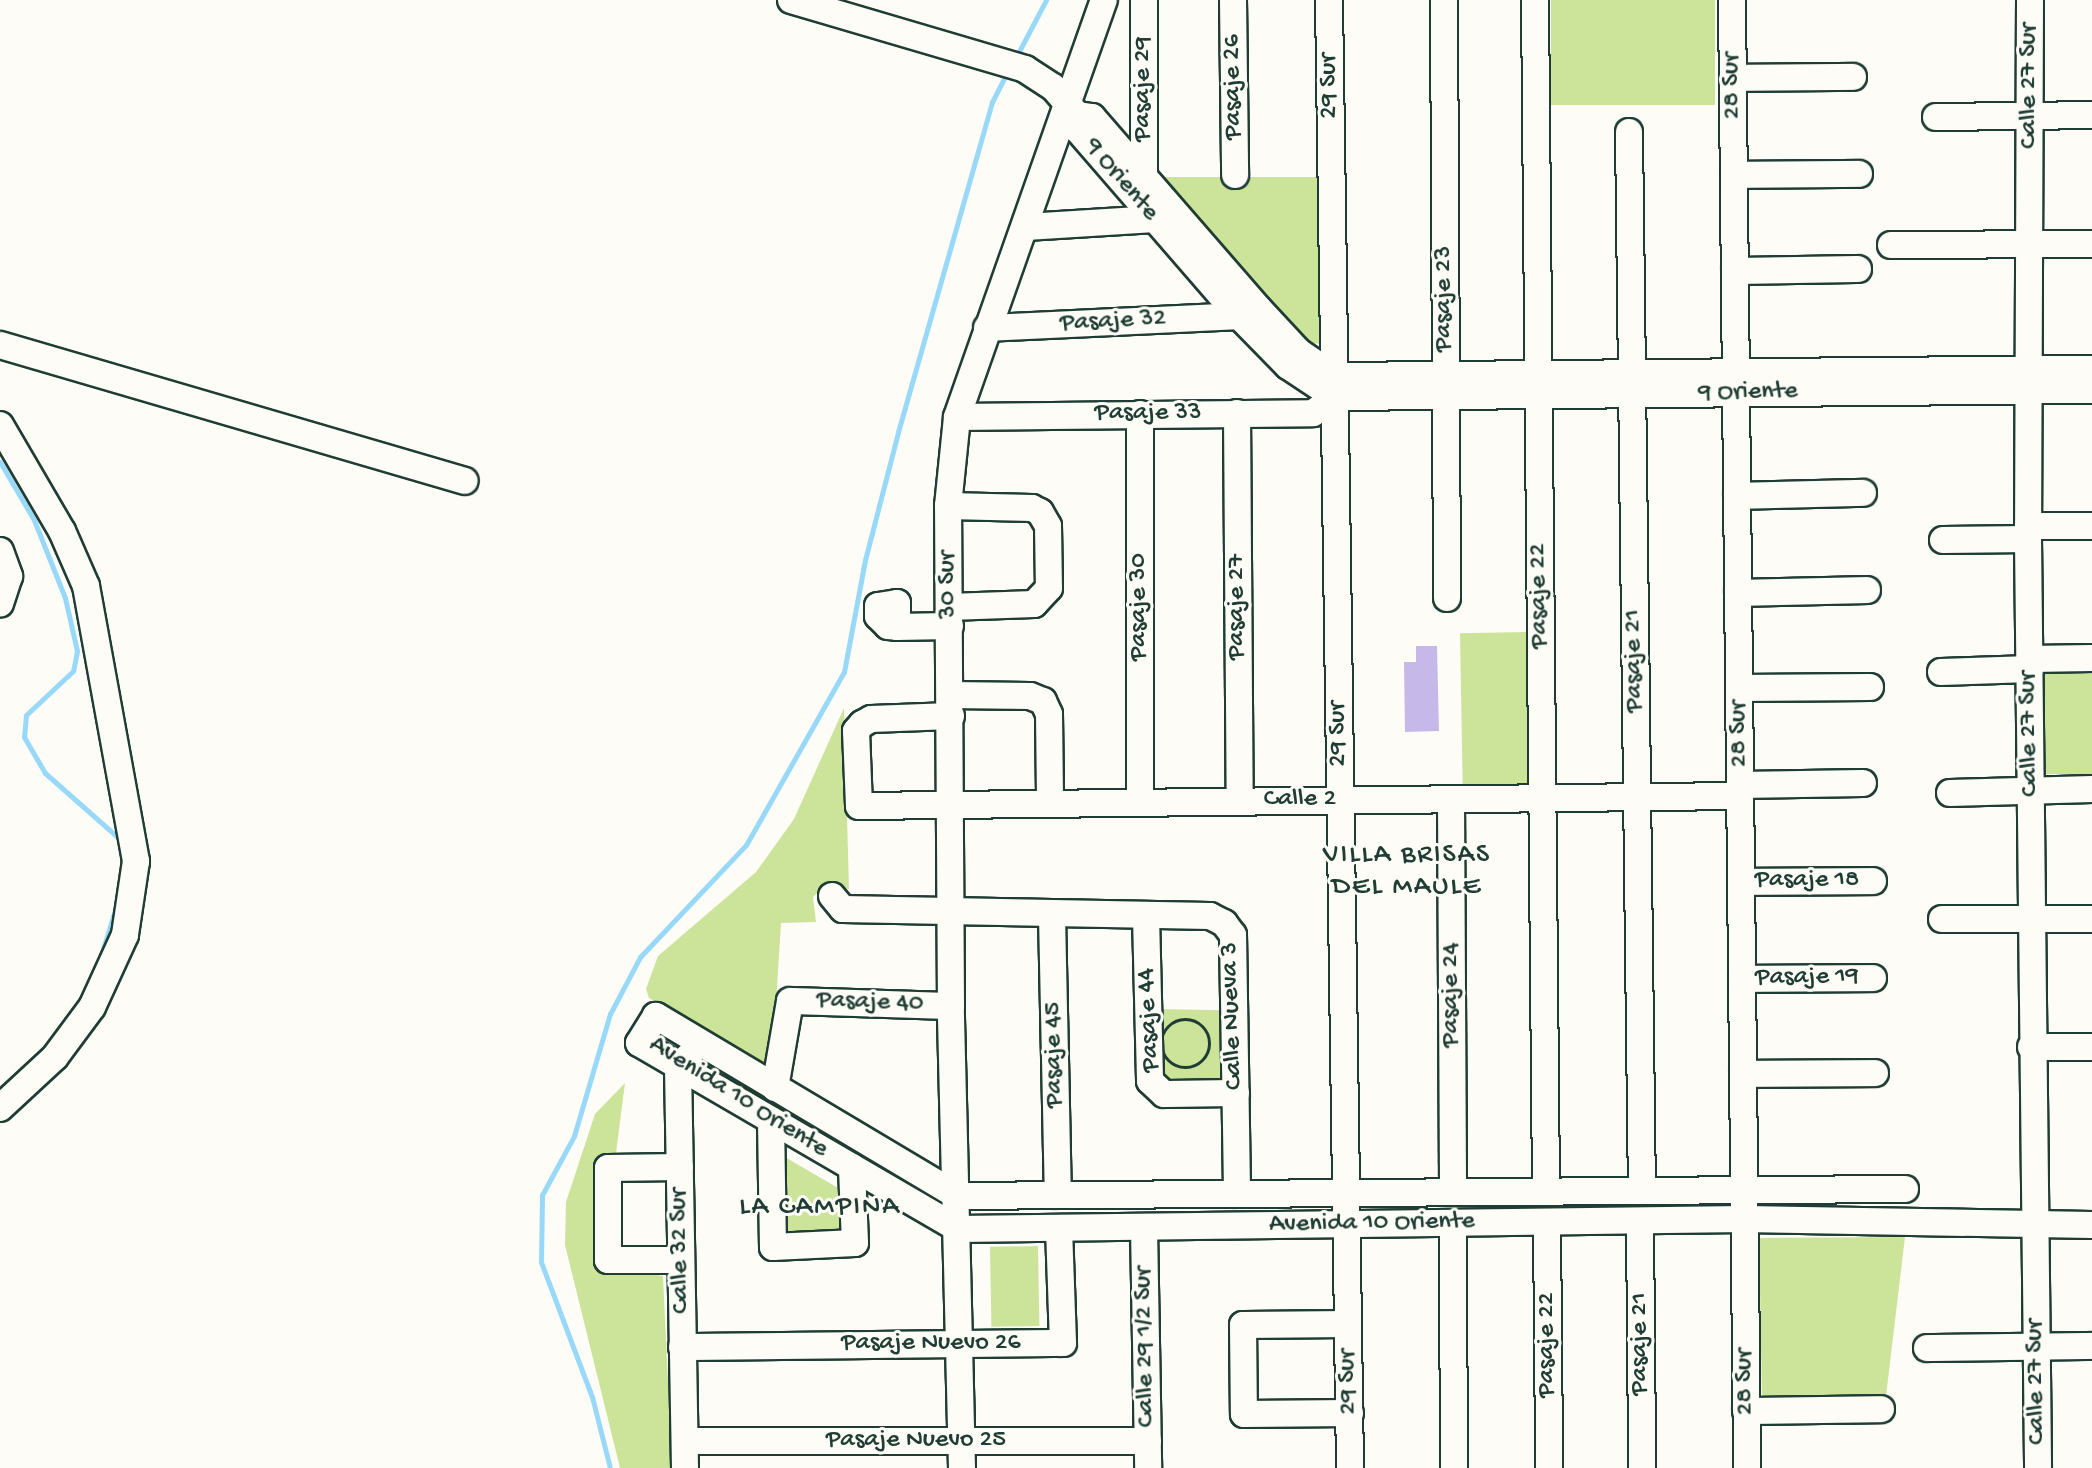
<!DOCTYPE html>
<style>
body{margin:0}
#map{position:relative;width:2092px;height:1468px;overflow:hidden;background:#fdfcf7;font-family:"Gochi Hand",sans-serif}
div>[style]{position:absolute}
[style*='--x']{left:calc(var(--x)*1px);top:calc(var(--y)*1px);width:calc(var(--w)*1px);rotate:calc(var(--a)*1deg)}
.green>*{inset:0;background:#cce499;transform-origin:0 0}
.stream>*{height:5px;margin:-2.5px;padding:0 2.5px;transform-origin:2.5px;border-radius:2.5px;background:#98d9f9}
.building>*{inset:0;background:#c7b8ea}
.path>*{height:3px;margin-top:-1.5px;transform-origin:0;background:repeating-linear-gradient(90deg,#1f3d34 0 8px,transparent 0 14px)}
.path>.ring{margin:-1.5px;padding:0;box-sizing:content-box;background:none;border:3px solid #1f3d34;border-radius:50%}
.roads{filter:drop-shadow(2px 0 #1f3d34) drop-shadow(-2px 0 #1f3d34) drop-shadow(0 2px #1f3d34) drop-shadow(0 -2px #1f3d34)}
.minor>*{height:26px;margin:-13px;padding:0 13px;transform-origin:13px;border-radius:13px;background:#fdfcf7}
span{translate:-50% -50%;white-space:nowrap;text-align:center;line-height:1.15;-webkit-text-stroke:6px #fdfcf7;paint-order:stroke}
.street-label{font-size:26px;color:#1f3d34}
.neighbourhood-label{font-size:28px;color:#1f3d34;letter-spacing:2px}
</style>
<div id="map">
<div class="green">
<i style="left:1551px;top:0;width:164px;height:105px"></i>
<i style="clip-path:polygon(1161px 177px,1319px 177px,1323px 344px,1309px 343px)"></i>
<i style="left:1526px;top:632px;width:153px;height:66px;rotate:89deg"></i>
<i style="left:2092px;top:672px;width:102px;height:48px;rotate:90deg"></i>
<i style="clip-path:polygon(844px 708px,849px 889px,825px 886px,813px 897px,816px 922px,781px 923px,772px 1067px,649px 998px,646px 989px,658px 956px,756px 872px,794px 819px)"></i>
<i style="left:1157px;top:1009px;width:67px;height:75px;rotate:1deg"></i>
<i style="clip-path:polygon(625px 1083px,616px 1153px,598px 1171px,604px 1267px,663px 1276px,672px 1468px,620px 1468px,565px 1245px,566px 1202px,595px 1114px)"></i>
<i style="clip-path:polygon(778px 1153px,845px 1192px,848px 1234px,783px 1236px)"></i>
<i style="clip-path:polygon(1905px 1237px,1886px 1396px,1762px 1399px,1759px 1238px)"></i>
<i style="left:1038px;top:1246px;width:80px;height:48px;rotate:89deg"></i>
</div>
<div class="stream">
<i style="--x:1016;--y:57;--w:64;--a:-62.2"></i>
<i style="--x:0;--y:462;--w:67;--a:59.6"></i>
<i style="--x:34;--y:520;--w:84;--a:68.3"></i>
<i style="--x:65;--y:598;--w:54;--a:77.2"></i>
<i style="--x:77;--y:651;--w:20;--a:101"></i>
<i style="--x:73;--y:671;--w:64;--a:136.9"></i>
<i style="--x:26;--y:715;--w:22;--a:95"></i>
<i style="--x:24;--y:737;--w:42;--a:59.7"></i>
<i style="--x:45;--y:773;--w:101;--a:41.4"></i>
<i style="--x:100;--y:959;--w:62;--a:-73"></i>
<i style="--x:0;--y:1089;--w:28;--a:-41"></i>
<i style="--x:610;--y:1468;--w:73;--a:-104.2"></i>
<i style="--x:592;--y:1397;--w:144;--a:-110.7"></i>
<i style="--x:541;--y:1262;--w:67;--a:-89.1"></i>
<i style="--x:542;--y:1195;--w:67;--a:-61.5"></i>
<i style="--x:574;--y:1136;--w:127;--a:-73.6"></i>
<i style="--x:610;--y:1014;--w:64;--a:-62.2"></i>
<i style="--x:640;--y:957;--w:154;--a:-46.6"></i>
<i style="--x:746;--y:845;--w:199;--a:-60.5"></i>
<i style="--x:844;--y:672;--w:114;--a:-79.4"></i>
<i style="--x:865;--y:560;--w:132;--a:-75.5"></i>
<i style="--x:898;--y:432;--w:343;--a:-74.1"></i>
<i style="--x:992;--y:102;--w:33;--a:-63"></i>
</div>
<div class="building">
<i style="clip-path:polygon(1416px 646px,1437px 646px,1439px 731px,1405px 732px,1404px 662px,1416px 662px)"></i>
</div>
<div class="path">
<i class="ring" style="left:1161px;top:1019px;width:45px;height:45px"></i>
</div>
<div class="roads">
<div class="minor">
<i style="--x:791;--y:0;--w:244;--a:16.4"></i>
<i style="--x:1025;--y:69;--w:33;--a:33"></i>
<i style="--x:1053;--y:87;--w:35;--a:49"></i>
<i style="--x:1233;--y:0;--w:175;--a:89.3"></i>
<i style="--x:1329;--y:0;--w:1468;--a:89.18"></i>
<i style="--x:1444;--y:0;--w:598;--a:89.71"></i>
<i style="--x:1535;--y:0;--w:1191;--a:89.47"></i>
<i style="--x:1732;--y:0;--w:1468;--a:89.41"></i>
<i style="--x:2030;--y:0;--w:539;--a:90.21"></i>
<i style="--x:2028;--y:539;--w:929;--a:89.38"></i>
<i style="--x:1733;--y:78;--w:120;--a:-0.5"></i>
<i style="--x:1936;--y:117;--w:156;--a:-0.7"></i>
<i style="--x:1629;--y:132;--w:1058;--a:89.3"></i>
<i style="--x:1734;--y:175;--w:125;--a:-0.5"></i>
<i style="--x:1144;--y:178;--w:178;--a:-90"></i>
<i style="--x:1027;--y:227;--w:127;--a:-3.6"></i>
<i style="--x:1891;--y:245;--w:201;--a:-0.3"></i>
<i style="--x:1735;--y:271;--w:123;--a:-0.9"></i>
<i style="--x:987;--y:328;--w:252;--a:-2.7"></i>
<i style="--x:0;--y:345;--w:484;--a:16.3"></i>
<i style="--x:2092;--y:369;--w:758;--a:179.47"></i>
<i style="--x:1334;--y:376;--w:42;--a:-145.6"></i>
<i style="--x:1299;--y:352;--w:60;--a:-133"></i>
<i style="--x:1258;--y:308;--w:253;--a:-131"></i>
<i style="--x:1092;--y:117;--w:14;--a:-172"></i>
<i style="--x:1078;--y:115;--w:15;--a:90"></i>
<i style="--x:1078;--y:130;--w:246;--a:49.1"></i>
<i style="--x:1239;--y:316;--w:70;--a:45.6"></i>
<i style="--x:1288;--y:366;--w:56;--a:33.4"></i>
<i style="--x:1335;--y:397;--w:757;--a:-0.53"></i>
<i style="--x:1237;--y:413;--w:387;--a:89.6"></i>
<i style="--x:1140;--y:414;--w:387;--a:90"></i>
<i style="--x:957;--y:417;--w:356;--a:-0.6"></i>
<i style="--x:1313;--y:413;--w:27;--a:-36"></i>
<i style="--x:0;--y:425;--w:123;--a:59.7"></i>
<i style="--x:62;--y:531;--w:60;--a:66.4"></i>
<i style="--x:86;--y:586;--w:280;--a:79.7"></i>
<i style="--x:136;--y:861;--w:75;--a:98.5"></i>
<i style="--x:125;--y:935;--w:79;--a:114.6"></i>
<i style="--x:92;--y:1007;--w:62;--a:126.5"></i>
<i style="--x:55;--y:1057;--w:75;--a:137.2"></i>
<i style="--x:1737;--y:496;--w:126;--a:-1.4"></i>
<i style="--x:948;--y:506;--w:84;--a:1.4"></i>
<i style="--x:1032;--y:508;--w:9;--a:27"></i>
<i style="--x:1040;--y:512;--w:16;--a:60"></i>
<i style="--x:1048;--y:526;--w:62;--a:89.1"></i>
<i style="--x:1049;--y:588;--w:22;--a:133"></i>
<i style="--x:1034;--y:604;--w:85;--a:178"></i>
<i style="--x:2028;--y:526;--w:64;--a:0"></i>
<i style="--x:1943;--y:540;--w:85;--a:-0.7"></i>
<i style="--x:0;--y:551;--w:27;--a:70"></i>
<i style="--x:9;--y:576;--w:29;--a:108"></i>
<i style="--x:1738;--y:593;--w:129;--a:-1.3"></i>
<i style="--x:897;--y:627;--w:24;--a:-90"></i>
<i style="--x:897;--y:603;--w:19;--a:171"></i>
<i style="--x:878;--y:606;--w:10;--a:90"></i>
<i style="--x:878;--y:616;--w:14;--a:45"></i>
<i style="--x:888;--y:626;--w:9;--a:6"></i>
<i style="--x:897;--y:627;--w:53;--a:-1.1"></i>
<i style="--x:2030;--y:659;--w:62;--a:-0.9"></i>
<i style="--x:1941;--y:672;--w:89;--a:-1.9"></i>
<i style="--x:1739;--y:688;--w:131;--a:-0.4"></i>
<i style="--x:950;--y:695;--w:80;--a:0.7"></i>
<i style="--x:1030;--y:696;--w:14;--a:21"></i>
<i style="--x:1043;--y:701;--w:14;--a:65"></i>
<i style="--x:1049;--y:714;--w:88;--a:89.3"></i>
<i style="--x:951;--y:716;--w:80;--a:177.9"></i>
<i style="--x:871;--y:719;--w:10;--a:151"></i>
<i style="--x:862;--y:724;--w:9;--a:131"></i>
<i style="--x:856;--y:731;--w:75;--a:87.7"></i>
<i style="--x:859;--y:806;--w:881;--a:-0.65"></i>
<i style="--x:1740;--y:785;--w:123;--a:-0.9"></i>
<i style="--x:1950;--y:793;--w:142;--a:-1.6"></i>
<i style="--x:1451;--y:799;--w:393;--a:89.7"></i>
<i style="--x:1741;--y:882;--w:132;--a:-0.4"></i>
<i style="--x:832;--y:896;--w:17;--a:50"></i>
<i style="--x:843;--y:909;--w:367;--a:1.1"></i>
<i style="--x:1210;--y:916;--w:16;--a:27"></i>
<i style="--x:1224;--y:923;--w:15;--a:53"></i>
<i style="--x:1233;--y:935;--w:259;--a:89.1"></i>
<i style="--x:1052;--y:915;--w:280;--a:88.8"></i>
<i style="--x:1146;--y:916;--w:165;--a:88.6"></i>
<i style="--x:1150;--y:1081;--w:19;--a:43"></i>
<i style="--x:1164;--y:1094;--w:72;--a:-0.8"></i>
<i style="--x:1942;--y:919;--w:150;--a:0"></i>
<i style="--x:1742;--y:979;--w:131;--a:-0.4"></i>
<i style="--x:2031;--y:1047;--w:61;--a:0"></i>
<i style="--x:1743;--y:1074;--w:132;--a:-0.4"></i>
<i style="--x:775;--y:1088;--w:88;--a:-80.2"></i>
<i style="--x:790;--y:1001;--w:161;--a:1.8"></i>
<i style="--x:771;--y:1120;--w:127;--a:89.1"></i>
<i style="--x:773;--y:1247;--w:82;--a:-2.8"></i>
<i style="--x:855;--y:1243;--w:76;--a:-92.3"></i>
<i style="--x:680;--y:1167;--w:72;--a:179.2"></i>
<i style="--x:608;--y:1168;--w:92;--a:90"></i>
<i style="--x:608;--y:1260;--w:73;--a:0"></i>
<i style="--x:1905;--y:1189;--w:947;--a:179.58"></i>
<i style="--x:958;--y:1196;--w:352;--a:-149.2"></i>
<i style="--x:656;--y:1016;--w:32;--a:122"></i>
<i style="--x:639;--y:1043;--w:369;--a:30.2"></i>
<i style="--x:958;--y:1229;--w:786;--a:-0.73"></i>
<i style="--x:1744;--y:1219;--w:348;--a:1"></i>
<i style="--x:1640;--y:1221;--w:247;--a:89.5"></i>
<i style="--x:1547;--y:1222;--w:246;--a:89.5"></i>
<i style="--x:1453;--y:1223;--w:245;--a:89.8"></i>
<i style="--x:1144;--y:1227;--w:241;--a:89"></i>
<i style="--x:1348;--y:1324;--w:105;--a:179.5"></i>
<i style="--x:1243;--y:1325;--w:89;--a:89.4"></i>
<i style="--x:1244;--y:1414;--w:106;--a:-0.5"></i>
<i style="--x:682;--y:1347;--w:381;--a:-0.6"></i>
<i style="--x:1063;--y:1343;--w:115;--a:-92"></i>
<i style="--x:1927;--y:1348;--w:165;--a:-0.7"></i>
<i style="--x:1746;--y:1411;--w:135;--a:-0.8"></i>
<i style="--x:685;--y:1441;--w:463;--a:0"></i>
<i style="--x:685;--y:1468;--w:401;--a:-91"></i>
<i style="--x:678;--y:1067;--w:16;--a:-45"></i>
<i style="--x:962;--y:1468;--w:462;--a:-91.4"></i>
<i style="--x:951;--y:1006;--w:500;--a:-90.34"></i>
<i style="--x:948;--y:506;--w:89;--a:-84.2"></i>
<i style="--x:957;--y:417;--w:442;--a:-70.6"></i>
</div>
</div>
<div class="street-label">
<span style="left:1330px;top:86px;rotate:-91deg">29 Sur</span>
<span style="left:1733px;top:86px;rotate:-91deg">28 Sur</span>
<span style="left:2030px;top:86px;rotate:-90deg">Calle 27 Sur</span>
<span style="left:1234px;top:87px;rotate:-91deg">Pasaje 26</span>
<span style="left:1144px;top:89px;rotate:-90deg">Pasaje 29</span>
<span style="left:1121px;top:180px;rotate:50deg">9 Oriente</span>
<span style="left:1445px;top:299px;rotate:-90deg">Pasaje 23</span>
<span style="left:1113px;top:322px;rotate:-3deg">Pasaje 32</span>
<span style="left:1748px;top:393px;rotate:-1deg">9 Oriente</span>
<span style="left:1148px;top:414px">Pasaje 33</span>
<span style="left:949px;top:585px;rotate:-91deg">30 Sur</span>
<span style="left:1540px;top:596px;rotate:-91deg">Pasaje 22</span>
<span style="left:1140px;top:607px;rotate:-90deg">Pasaje 30</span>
<span style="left:1238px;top:607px;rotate:-90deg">Pasaje 27</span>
<span style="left:1635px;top:661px;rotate:-91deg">Pasaje 21</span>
<span style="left:1339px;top:734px;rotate:-91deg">29 Sur</span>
<span style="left:1740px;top:734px;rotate:-91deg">28 Sur</span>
<span style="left:2030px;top:734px;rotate:-91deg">Calle 27 Sur</span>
<span style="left:1300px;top:800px">Calle 2</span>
<span style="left:1807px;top:881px">Pasaje 18</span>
<span style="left:1807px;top:978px;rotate:-1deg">Pasaje 19</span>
<span style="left:1452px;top:995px;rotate:-90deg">Pasaje 24</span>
<span style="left:870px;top:1003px;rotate:2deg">Pasaje 40</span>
<span style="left:1233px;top:1016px;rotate:-92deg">Calle Nueva 3</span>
<span style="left:1150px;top:1020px;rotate:-93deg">Pasaje 44</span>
<span style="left:1055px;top:1055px;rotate:-91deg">Pasaje 45</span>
<span style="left:738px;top:1098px;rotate:32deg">Avenida 10 Oriente</span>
<span style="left:1372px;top:1224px;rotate:-1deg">Avenida 10 Oriente</span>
<span style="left:681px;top:1251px;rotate:-91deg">Calle 32 Sur</span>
<span style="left:931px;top:1344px">Pasaje Nuevo 26</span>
<span style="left:1641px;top:1344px;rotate:-90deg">Pasaje 21</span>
<span style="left:1548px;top:1345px;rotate:-90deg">Pasaje 22</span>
<span style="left:1146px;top:1347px;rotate:-91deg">Calle 29 1/2 Sur</span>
<span style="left:1349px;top:1382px;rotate:-91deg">29 Sur</span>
<span style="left:1746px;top:1382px;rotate:-91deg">28 Sur</span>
<span style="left:2037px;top:1382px;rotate:-91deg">Calle 27 Sur</span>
<span style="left:916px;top:1441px">Pasaje Nuevo 25</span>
</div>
<div class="neighbourhood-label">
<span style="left:1407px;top:872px">VILLA BRISAS<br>DEL MAULE</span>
<span style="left:820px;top:1208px">LA CAMPINA</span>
</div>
</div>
